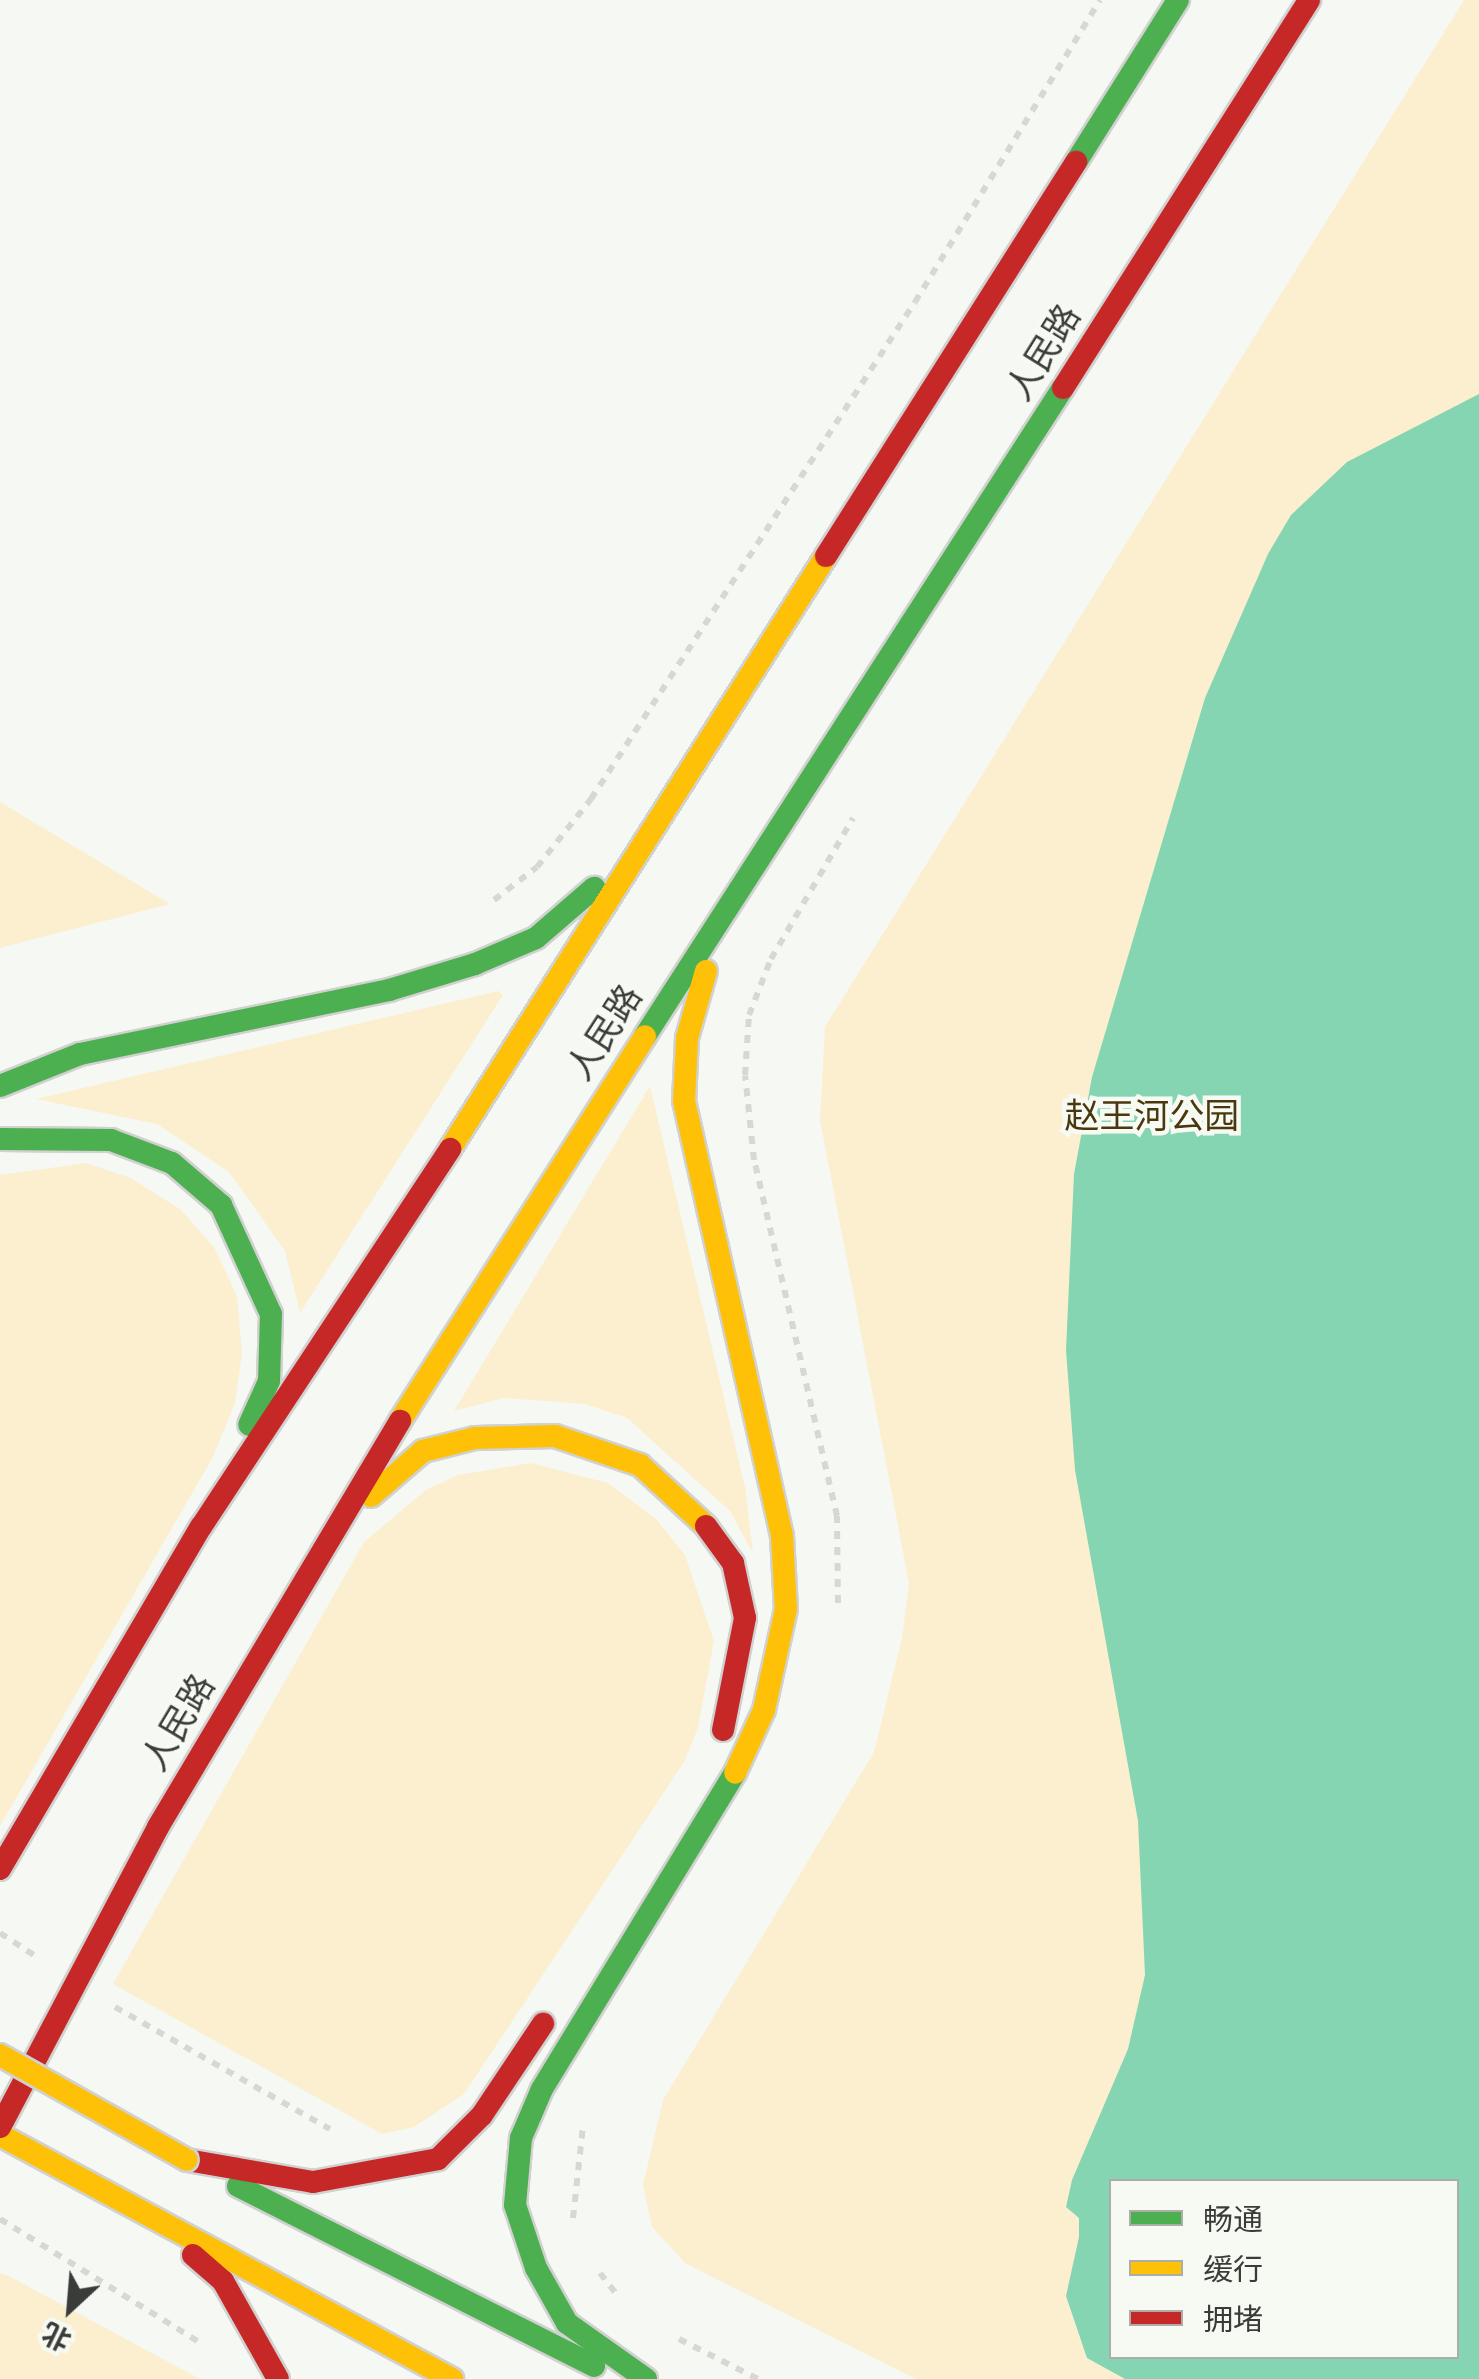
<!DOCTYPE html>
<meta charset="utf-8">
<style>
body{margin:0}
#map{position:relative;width:1479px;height:2379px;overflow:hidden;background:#f6f8f4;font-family:"Source Sans 3","Noto Sans SC",sans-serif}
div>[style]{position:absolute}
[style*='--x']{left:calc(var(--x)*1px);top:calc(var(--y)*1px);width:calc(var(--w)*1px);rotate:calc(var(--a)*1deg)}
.green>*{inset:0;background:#fbefd0}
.water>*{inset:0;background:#85d5b2}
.path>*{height:6px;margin-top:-3px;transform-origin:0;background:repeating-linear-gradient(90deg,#d7d7d6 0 8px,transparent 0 16px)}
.roads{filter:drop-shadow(2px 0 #d1d2d0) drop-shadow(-2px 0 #d1d2d0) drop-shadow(0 2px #d1d2d0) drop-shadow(0 -2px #d1d2d0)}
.fast>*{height:22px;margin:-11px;padding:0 11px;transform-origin:11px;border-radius:11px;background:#4caf50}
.slow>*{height:22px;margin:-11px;padding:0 11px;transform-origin:11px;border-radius:11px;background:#ffc107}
.jam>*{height:22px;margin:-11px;padding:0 11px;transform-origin:11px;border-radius:11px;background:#c62828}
.bridges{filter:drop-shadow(2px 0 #d1d2d0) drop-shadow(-2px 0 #d1d2d0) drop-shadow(0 2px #d1d2d0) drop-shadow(0 -2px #d1d2d0)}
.slow-bridge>*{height:22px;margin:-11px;padding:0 11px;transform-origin:11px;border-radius:11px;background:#ffc107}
span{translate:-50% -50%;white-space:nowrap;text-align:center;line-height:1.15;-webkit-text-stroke:9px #f6faf2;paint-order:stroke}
.street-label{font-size:35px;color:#3a3c39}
.park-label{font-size:35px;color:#49380d}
.legend{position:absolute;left:1109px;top:2179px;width:350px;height:180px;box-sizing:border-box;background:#f6faf2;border:2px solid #abaea8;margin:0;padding:12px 18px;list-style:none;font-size:30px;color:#3a3c39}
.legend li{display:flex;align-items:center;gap:20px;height:50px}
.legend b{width:50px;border:2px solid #abaea8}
.north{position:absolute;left:20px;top:2259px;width:100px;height:100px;-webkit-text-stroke:8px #f6faf2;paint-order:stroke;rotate:206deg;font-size:28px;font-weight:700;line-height:40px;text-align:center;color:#3a3c39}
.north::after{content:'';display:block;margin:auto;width:35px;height:45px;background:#3a3c39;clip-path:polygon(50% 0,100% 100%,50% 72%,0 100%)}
</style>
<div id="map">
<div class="green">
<i style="clip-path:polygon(evenodd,1464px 0,1479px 0,1479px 2379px,916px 2379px,685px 2263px,652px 2227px,643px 2185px,663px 2100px,874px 1752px,902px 1638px,909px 1583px,820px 1120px,825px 1027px,1464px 0,1112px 2182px,1456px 2182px,1456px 2356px,1112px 2356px,1112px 2182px)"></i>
<i style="clip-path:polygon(0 802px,170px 904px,0 948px)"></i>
<i style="clip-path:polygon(498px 991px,503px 995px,300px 1313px,285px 1251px,229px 1172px,157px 1124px,36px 1099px)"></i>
<i style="clip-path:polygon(650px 1086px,745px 1487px,753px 1553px,730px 1511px,627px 1418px,585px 1404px,504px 1398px,454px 1411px)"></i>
<i style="clip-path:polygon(86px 1163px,131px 1178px,180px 1209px,214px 1247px,237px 1296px,242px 1353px,235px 1403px,213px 1457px,0 1826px,0 1175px)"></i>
<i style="clip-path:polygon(531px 1463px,608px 1483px,656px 1519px,685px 1555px,714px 1641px,698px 1728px,684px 1762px,464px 2094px,414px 2127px,382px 2134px,113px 1984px,364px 1542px,426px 1490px,458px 1475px)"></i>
<i style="clip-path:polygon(0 2273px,9px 2276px,200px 2379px,0 2379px)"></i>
</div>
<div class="water">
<i style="clip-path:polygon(evenodd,1479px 394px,1479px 2379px,1125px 2379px,1087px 2358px,1066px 2296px,1079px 2237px,1079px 2218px,1066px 2207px,1072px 2180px,1128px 2049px,1145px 1975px,1138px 1821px,1075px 1470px,1066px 1350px,1074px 1174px,1092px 1077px,1205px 698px,1268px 554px,1291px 515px,1347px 462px,1479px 394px,1112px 2182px,1456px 2182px,1456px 2356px,1112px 2356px,1112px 2182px)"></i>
</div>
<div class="path">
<i style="--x:494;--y:900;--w:54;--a:-37.5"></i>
<i style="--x:537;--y:867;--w:87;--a:-51.5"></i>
<i style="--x:591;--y:799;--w:593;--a:-56.9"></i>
<i style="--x:915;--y:302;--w:354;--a:-58.5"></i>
<i style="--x:838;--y:1603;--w:87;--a:-90.7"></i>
<i style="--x:837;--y:1516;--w:366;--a:-103.1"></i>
<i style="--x:754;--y:1160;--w:85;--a:-96"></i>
<i style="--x:745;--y:1075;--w:60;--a:-86.2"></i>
<i style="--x:749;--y:1015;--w:60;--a:-68.6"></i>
<i style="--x:771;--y:959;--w:163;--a:-59.8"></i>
<i style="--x:0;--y:1933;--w:44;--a:33"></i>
<i style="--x:115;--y:2007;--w:247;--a:29.6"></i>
<i style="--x:573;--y:2218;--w:93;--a:-83.8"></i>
<i style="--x:0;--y:2219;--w:234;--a:31.7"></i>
<i style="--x:600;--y:2273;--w:28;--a:52"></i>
<i style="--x:679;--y:2339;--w:89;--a:26.9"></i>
</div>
<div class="roads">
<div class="fast">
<i style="--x:1076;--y:162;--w:191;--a:-57.8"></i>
<i style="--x:645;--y:1036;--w:771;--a:-57.18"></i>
<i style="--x:0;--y:1086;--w:86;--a:-21.8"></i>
<i style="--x:80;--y:1054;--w:316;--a:-11.7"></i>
<i style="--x:389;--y:990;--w:90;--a:-16.8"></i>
<i style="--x:475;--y:964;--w:66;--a:-23.1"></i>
<i style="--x:536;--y:938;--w:77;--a:-40.8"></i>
<i style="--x:0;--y:1139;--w:111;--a:0.5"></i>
<i style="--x:111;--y:1140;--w:65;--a:20.7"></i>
<i style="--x:172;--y:1163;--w:65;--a:40.6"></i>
<i style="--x:221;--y:1205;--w:120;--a:65.4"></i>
<i style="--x:271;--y:1314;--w:67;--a:91.7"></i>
<i style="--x:269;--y:1381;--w:48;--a:114.4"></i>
<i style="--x:238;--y:2186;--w:399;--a:26.8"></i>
<i style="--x:646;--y:2379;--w:97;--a:-144.7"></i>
<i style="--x:567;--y:2323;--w:63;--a:-119.4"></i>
<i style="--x:536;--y:2268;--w:66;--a:-108.4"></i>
<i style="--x:515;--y:2205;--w:67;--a:-84.9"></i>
<i style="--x:521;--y:2138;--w:53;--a:-66.8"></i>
<i style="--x:542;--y:2089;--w:370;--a:-58.6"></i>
</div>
<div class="slow">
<i style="--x:706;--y:971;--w:70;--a:105.8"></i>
<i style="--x:687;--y:1038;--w:63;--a:92.7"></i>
<i style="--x:684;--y:1101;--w:446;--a:77.3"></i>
<i style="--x:782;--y:1536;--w:73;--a:86.9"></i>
<i style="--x:786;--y:1609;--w:103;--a:102.3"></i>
<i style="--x:764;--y:1710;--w:69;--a:114.7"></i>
<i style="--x:450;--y:1149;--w:702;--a:-57.62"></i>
<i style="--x:400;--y:1421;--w:456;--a:-57.5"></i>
<i style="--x:371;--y:1496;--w:69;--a:-40.9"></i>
<i style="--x:423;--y:1451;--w:54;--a:-14"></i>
<i style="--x:475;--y:1438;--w:80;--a:-1.4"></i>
<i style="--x:555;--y:1436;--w:90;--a:18.8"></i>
<i style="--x:640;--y:1465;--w:90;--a:42.7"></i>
<i style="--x:0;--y:2135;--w:514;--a:28.36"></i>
</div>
<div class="jam">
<i style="--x:1063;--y:388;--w:459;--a:-57.6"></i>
<i style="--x:826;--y:556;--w:467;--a:-57.6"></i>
<i style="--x:706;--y:1526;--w:46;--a:53.9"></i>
<i style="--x:733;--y:1563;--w:56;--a:77.7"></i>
<i style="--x:745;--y:1618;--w:114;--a:101.1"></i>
<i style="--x:0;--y:1869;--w:397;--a:-59.6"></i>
<i style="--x:201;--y:1527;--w:453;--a:-56.6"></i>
<i style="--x:0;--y:2127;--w:339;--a:-62.2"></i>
<i style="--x:158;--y:1827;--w:473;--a:-59.2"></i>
<i style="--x:187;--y:2160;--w:128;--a:9.9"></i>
<i style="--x:313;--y:2182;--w:127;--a:-10.4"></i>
<i style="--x:438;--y:2159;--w:62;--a:-45"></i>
<i style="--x:482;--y:2115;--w:110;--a:-56.2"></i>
<i style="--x:193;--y:2255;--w:40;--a:41"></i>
<i style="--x:223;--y:2281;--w:112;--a:60.7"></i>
</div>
</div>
<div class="bridges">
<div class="slow-bridge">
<i style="--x:0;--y:2055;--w:214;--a:29.3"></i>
</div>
</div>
<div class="street-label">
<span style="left:1044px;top:353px;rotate:-58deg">人民路</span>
<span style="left:605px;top:1033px;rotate:-57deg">人民路</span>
<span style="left:179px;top:1723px;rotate:-59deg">人民路</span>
</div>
<div class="park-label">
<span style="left:1152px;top:1117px">赵王河公园</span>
</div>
<ul class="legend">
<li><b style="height:12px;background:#4caf50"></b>畅通</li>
<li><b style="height:12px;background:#ffc107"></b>缓行</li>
<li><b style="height:12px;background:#c62828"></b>拥堵</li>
</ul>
<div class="north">北</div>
</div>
